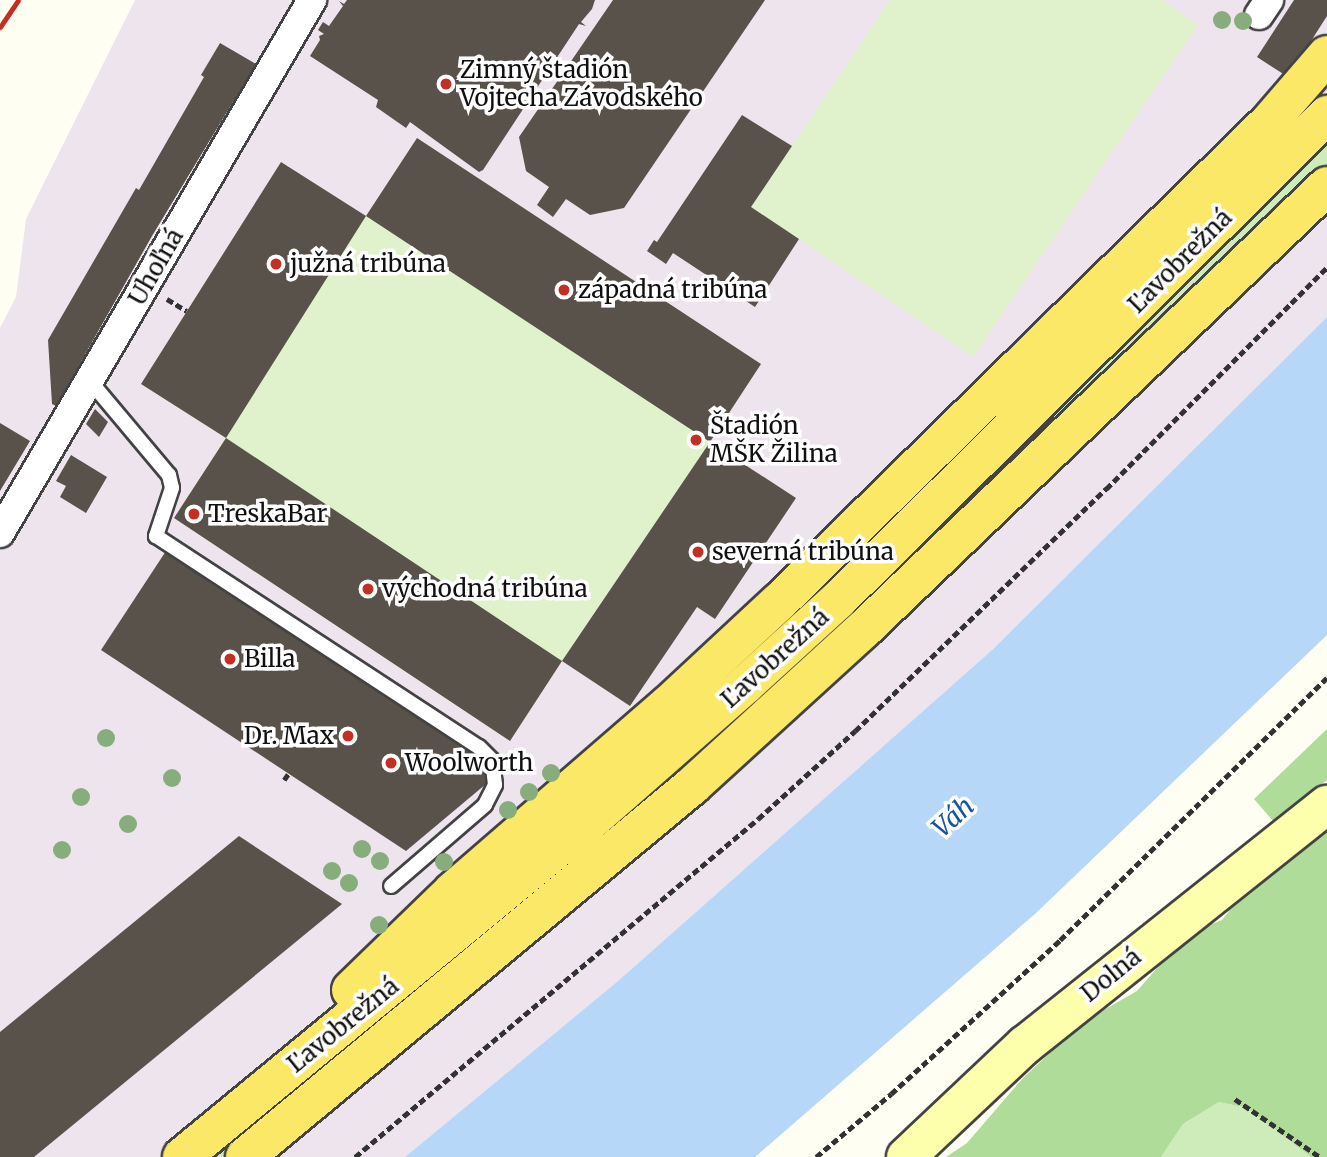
<!DOCTYPE html>
<meta charset="utf-8">
<style>
body{margin:0}
#map{position:relative;width:1327px;height:1157px;overflow:hidden;background:#fffef2;font-family:Merriweather,serif}
div>[style]{position:absolute}
[style*='--x']{left:calc(var(--x)*1px);top:calc(var(--y)*1px);width:calc(var(--w)*1px);rotate:calc(var(--a)*1deg)}
.industrial>*{inset:0;background:#eee4ee}
.green>*{inset:0;background:#ceebba}
.forest>*{inset:0;background:#afdc99}
.pitch>*{inset:0;background:#e0f2cc}
.water>*{inset:0;background:#b6d7f8}
.building>*{inset:0;background:#59524b}
.path>*{height:4.5px;margin-top:-2.25px;transform-origin:0;background:repeating-linear-gradient(90deg,#323232 0 7px,transparent 0 10.5px)}
.roads{filter:drop-shadow(2px 0 #434343) drop-shadow(-2px 0 #434343) drop-shadow(0 2px #434343) drop-shadow(0 -2px #434343)}
.lane>*{height:14px;margin:-7px;padding:0 7px;transform-origin:7px;border-radius:7px;background:#fff}
.street>*{height:28px;margin:-14px;padding:0 14px;transform-origin:14px;border-radius:14px;background:#fff}
.secondary>*{height:38px;margin:-19px;padding:0 19px;transform-origin:19px;border-radius:19px;background:#feffad}
.primary>*{height:38px;margin:-19px;padding:0 19px;transform-origin:19px;border-radius:19px;background:#fbe866}
.rail>*{height:5px;margin:-2.5px;padding:0 2.5px;transform-origin:2.5px;border-radius:2.5px;background:#c42f24}
.trees>*{width:18px;height:18px;margin:-9px;border-radius:50%;background:#87ad7d}
.dots>*{width:19px;height:19px;translate:-50% -50%;box-sizing:border-box;border:4px solid #fff;border-radius:50%}
span{translate:-50% -50%;white-space:nowrap;text-align:center;line-height:1.15;-webkit-text-stroke:7px #fff;paint-order:stroke}
.poi-label{font-size:24px;color:#101010}
.left{translate:0 -50%;text-align:left}
.right{translate:-100% -50%;text-align:right}
.street-label{font-size:24px;color:#101010}
.water-label{font-size:26px;color:#1555a5;font-style:italic}
</style>
<div id="map">
<div class="industrial">
<i style="clip-path:polygon(135px 0,1327px 0,1327px 317px,992px 650px,618px 981px,405px 1157px,0 1157px,0 328px,16px 297px,26px 219px)"></i>
</div>
<div class="green">
<i style="clip-path:polygon(1327px 139px,1327px 166px,838px 634px,539px 898px,222px 1157px,205px 1157px)"></i>
<i style="clip-path:polygon(1219px 1102px,1247px 1108px,1311px 1157px,1161px 1157px,1183px 1124px)"></i>
</div>
<div class="forest">
<i style="clip-path:polygon(1327px 729px,1327px 780px,1274px 822px,1254px 799px)"></i>
<i style="clip-path:polygon(1327px 831px,1327px 1157px,1311px 1157px,1247px 1108px,1219px 1102px,1183px 1124px,1161px 1157px,946px 1157px,967px 1143px,1023px 1078px,1083px 1022px,1137px 991px,1187px 934px,1222px 920px,1241px 896px)"></i>
</div>
<div class="pitch">
<i style="clip-path:polygon(890px 0,1162px 0,1198px 25px,973px 357px,751px 207px)"></i>
<i style="clip-path:polygon(417px 138px,761px 364px,710px 442px,796px 498px,715px 619px,696px 607px,630px 706px,562px 661px,510px 741px,174px 518px,225px 438px,141px 384px,281px 162px,366px 216px)"></i>
</div>
<div class="water">
<i style="clip-path:polygon(1327px 317px,1327px 635px,1036px 913px,755px 1157px,405px 1157px,618px 981px,992px 650px)"></i>
</div>
<div class="building">
<i style="clip-path:polygon(347px 0,595px 0,592px 9px,581px 22px,586px 26px,579px 24px,483px 170px,479px 172px,410px 122px,406px 128px,376px 107px,378px 100px,310px 56px,320px 40px,319px 36px,324px 34px,318px 30px,323px 22px,329px 26px,343px 6px,339px 1px,344px 4px)"></i>
<i style="clip-path:polygon(613px 0,765px 0,624px 208px,590px 215px,566px 199px,553px 217px,537px 205px,549px 187px,526px 171px,519px 137px)"></i>
<i style="clip-path:polygon(1294px 0,1327px 0,1327px 16px,1288px 77px,1257px 57px)"></i>
<i style="clip-path:polygon(220px 43px,256px 64px,152px 236px,56px 406px,52px 404px,48px 340px,136px 188px,139px 190px,204px 77px,201px 75px)"></i>
<i style="clip-path:polygon(742px 115px,792px 146px,751px 207px,799px 239px,755px 307px,673px 253px,666px 264px,647px 251px,654px 240px,657px 242px)"></i>
<i style="clip-path:polygon(417px 138px,761px 364px,710px 442px,796px 498px,715px 619px,697px 607px,630px 706px,562px 661px,510px 741px,174px 518px,226px 438px,562px 661px,710px 442px,366px 216px,226px 438px,141px 384px,281px 162px,366px 216px)"></i>
<i style="clip-path:polygon(95px 409px,108px 422px,99px 437px,86px 424px)"></i>
<i style="clip-path:polygon(0 423px,30px 441px,0 491px)"></i>
<i style="clip-path:polygon(71px 455px,107px 477px,86px 513px,60px 497px,66px 486px,56px 481px)"></i>
<i style="clip-path:polygon(166px 551px,477px 757px,485px 764px,486px 784px,406px 851px,101px 650px)"></i>
<i style="clip-path:polygon(239px 836px,342px 904px,34px 1157px,0 1157px,0 1032px)"></i>
</div>
<div class="path">
<i style="--x:167;--y:299;--w:23;--a:31"></i>
<i style="--x:284;--y:780;--w:7;--a:-56"></i>
<i style="--x:1235;--y:1099;--w:103;--a:34.3"></i>
<i style="--x:355;--y:1157;--w:526;--a:-39.99"></i>
<i style="--x:758;--y:819;--w:131;--a:-42.2"></i>
<i style="--x:855;--y:731;--w:349;--a:-44"></i>
<i style="--x:1106;--y:489;--w:313;--a:-45.1"></i>
<i style="--x:816;--y:1157;--w:98;--a:-40"></i>
<i style="--x:891;--y:1094;--w:229;--a:-42.3"></i>
<i style="--x:1060;--y:940;--w:374;--a:-44.5"></i>
</div>
<div class="roads">
<div class="lane">
<i style="--x:90;--y:381;--w:123;--a:50"></i>
<i style="--x:169;--y:475;--w:13;--a:77"></i>
<i style="--x:172;--y:488;--w:51;--a:108.4"></i>
<i style="--x:156;--y:536;--w:386;--a:33.2"></i>
<i style="--x:479;--y:747;--w:18;--a:45"></i>
<i style="--x:492;--y:760;--w:25;--a:83"></i>
<i style="--x:495;--y:785;--w:22;--a:117"></i>
<i style="--x:485;--y:805;--w:124;--a:139.2"></i>
</div>
<div class="street">
<i style="--x:1259;--y:15;--w:18;--a:-56"></i>
<i style="--x:0;--y:533;--w:618;--a:-59.66"></i>
</div>
<div class="secondary">
<i style="--x:906;--y:1157;--w:163;--a:-43.3"></i>
<i style="--x:1025;--y:1045;--w:386;--a:-38.5"></i>
</div>
<div class="primary">
<i style="--x:351;--y:990;--w:142;--a:-44.1"></i>
<i style="--x:453;--y:891;--w:284;--a:-40.9"></i>
<i style="--x:668;--y:705;--w:151;--a:-42.9"></i>
<i style="--x:779;--y:602;--w:687;--a:-44.41"></i>
<i style="--x:1270;--y:121;--w:87;--a:-49.2"></i>
<i style="--x:182;--y:1157;--w:526;--a:-39.44"></i>
<i style="--x:588;--y:823;--w:209;--a:-41.3"></i>
<i style="--x:745;--y:685;--w:126;--a:-42.4"></i>
<i style="--x:838;--y:600;--w:689;--a:-44.76"></i>
<i style="--x:245;--y:1157;--w:582;--a:-39.7"></i>
<i style="--x:693;--y:785;--w:230;--a:-42.4"></i>
<i style="--x:863;--y:630;--w:642;--a:-43.74"></i>
</div>
</div>
<div class="rail">
<i style="--x:0;--y:27;--w:32;--a:-56"></i>
</div>
<div class="trees">
<i style="left:1222px;top:20px"></i>
<i style="left:1243px;top:21px"></i>
<i style="left:106px;top:738px"></i>
<i style="left:551px;top:773px"></i>
<i style="left:172px;top:778px"></i>
<i style="left:529px;top:792px"></i>
<i style="left:81px;top:797px"></i>
<i style="left:508px;top:810px"></i>
<i style="left:128px;top:824px"></i>
<i style="left:362px;top:849px"></i>
<i style="left:62px;top:850px"></i>
<i style="left:380px;top:861px"></i>
<i style="left:444px;top:862px"></i>
<i style="left:332px;top:871px"></i>
<i style="left:349px;top:883px"></i>
<i style="left:379px;top:925px"></i>
</div>
<div class="dots">
<i style="left:446px;top:84px;background:#c42f24"></i>
<i style="left:276px;top:264px;background:#c42f24"></i>
<i style="left:564px;top:290px;background:#c42f24"></i>
<i style="left:696px;top:440px;background:#c42f24"></i>
<i style="left:194px;top:514px;background:#c42f24"></i>
<i style="left:698px;top:552px;background:#c42f24"></i>
<i style="left:368px;top:589px;background:#c42f24"></i>
<i style="left:230px;top:659px;background:#c42f24"></i>
<i style="left:348px;top:736px;background:#c42f24"></i>
<i style="left:391px;top:763px;background:#c42f24"></i>
</div>
<div class="poi-label">
<span class="left" style="left:460px;top:84px">Zimný štadión<br>Vojtecha Závodského</span>
<span class="left" style="left:290px;top:264px">južná tribúna</span>
<span class="left" style="left:578px;top:290px">západná tribúna</span>
<span class="left" style="left:710px;top:440px">Štadión<br>MŠK Žilina</span>
<span class="left" style="left:208px;top:514px">TreskaBar</span>
<span class="left" style="left:712px;top:552px">severná tribúna</span>
<span class="left" style="left:382px;top:589px">východná tribúna</span>
<span class="left" style="left:244px;top:659px">Billa</span>
<span class="right" style="left:334px;top:736px">Dr. Max</span>
<span class="left" style="left:405px;top:763px">Woolworth</span>
</div>
<div class="street-label">
<span style="left:1180px;top:261px;rotate:-45deg">Ľavobrežná</span>
<span style="left:156px;top:267px;rotate:-60deg">Uhoľná</span>
<span style="left:775px;top:658px;rotate:-42deg">Ľavobrežná</span>
<span style="left:1111px;top:975px;rotate:-39deg">Dolná</span>
<span style="left:343px;top:1025px;rotate:-39deg">Ľavobrežná</span>
</div>
<div class="water-label">
<span style="left:953px;top:817px;rotate:-42deg">Váh</span>
</div>
</div>
